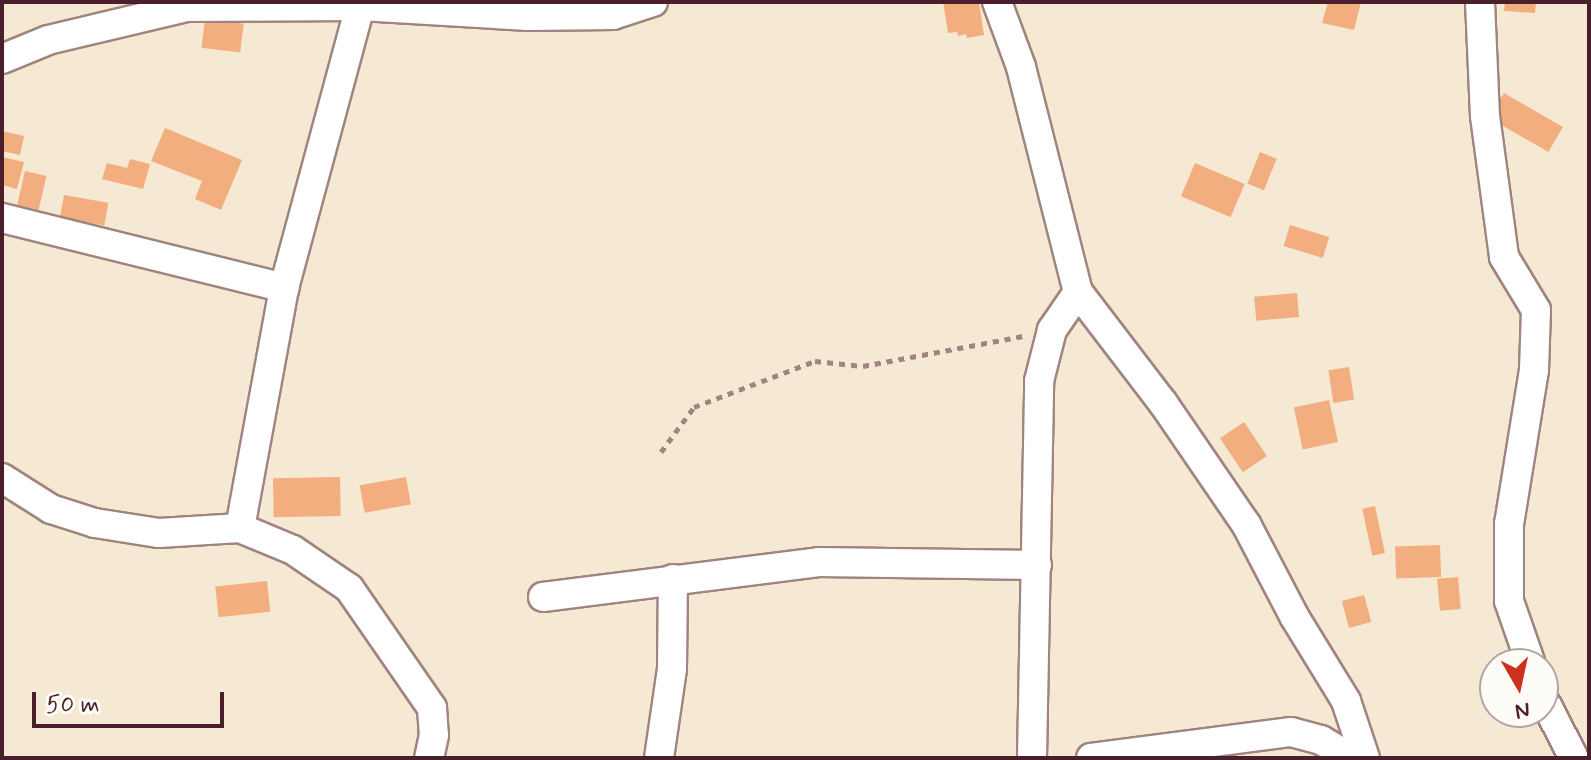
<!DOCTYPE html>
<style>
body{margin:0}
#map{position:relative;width:1591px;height:760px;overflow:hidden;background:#f6e9d3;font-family:Mynerve,sans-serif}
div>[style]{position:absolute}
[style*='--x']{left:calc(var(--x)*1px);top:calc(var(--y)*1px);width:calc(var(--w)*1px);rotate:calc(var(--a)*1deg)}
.building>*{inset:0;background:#f2ae7f;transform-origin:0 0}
.path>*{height:5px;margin-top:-2.5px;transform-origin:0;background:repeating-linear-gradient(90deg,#a0847f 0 6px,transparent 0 12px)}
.roads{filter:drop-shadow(2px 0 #a0847f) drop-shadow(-2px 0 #a0847f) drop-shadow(0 2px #a0847f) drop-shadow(0 -2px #a0847f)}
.minor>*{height:28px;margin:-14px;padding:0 14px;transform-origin:14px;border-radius:14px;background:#fff}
span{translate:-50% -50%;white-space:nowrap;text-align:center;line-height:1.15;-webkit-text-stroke:7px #fdfcf7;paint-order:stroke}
.frame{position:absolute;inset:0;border:4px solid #4a1f2b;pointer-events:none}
.north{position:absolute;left:1479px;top:648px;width:80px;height:80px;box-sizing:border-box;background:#fdfcf7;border:2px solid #b5a4a5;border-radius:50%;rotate:171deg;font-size:22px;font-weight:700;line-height:32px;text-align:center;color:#4a1f2b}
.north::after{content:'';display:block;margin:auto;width:28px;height:36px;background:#c8321e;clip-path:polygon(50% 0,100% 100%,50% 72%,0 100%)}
.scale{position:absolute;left:32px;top:692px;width:192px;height:36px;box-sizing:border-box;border:4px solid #4a1f2b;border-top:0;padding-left:10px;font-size:24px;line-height:28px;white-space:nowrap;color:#4a1f2b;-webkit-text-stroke:6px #fdfcf7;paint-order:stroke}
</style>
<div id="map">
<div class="building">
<i style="clip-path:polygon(943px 2px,979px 2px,984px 35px,967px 38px,966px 34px,958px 36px,957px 32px,948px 33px)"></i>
<i style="clip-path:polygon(1328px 2px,1361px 2px,1354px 30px,1322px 23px)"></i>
<i style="clip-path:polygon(1505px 2px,1536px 2px,1535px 13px,1504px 11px)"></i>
<i style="left:205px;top:19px;width:39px;height:29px;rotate:7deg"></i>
<i style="left:1504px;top:93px;width:68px;height:29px;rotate:30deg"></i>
<i style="clip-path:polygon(165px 128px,242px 160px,221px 210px,195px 199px,202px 181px,151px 161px)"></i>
<i style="clip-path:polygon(2px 131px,24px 136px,20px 155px,2px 151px)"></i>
<i style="left:1260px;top:152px;width:18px;height:34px;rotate:22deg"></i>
<i style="clip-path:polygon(2px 157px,24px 162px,17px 189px,2px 185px)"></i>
<i style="clip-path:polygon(130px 159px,150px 164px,143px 189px,102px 179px,107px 163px,127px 168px)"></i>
<i style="left:1195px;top:163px;width:54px;height:36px;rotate:23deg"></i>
<i style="left:25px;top:171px;width:22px;height:35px;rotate:13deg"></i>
<i style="left:64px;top:195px;width:45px;height:23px;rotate:10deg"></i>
<i style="left:1290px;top:225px;width:41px;height:22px;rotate:17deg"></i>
<i style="left:1297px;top:293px;width:24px;height:43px;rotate:85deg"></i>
<i style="left:1349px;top:367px;width:33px;height:21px;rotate:81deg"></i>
<i style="left:1329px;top:400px;width:43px;height:36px;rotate:78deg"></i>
<i style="left:1244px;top:422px;width:41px;height:29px;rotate:56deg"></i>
<i style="left:340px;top:477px;width:39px;height:67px;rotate:89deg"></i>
<i style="left:406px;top:477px;width:28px;height:47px;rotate:80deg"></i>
<i style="left:1375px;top:506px;width:48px;height:13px;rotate:78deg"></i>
<i style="left:1440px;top:545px;width:32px;height:45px;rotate:88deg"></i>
<i style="left:1458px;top:577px;width:32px;height:21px;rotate:85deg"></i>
<i style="left:267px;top:581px;width:31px;height:52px;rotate:84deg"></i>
<i style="left:1364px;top:595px;width:28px;height:23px;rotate:75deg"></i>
<i style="clip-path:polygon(1495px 672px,1495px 697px,1485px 699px,1481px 675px)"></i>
</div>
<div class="path">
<i style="--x:661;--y:452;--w:56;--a:-53.7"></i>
<i style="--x:694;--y:407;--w:129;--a:-20.8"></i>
<i style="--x:815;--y:361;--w:48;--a:5.9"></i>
<i style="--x:863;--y:366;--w:164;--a:-10.6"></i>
</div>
<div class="roads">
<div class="minor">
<i style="--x:997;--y:2;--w:69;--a:69.7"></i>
<i style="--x:1021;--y:67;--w:232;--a:75.8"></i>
<i style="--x:1078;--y:292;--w:140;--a:52.6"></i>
<i style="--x:1163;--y:403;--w:147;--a:55.6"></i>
<i style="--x:1246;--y:524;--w:104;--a:62.4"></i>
<i style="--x:1294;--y:616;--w:100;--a:58.5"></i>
<i style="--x:1346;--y:701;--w:60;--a:71.6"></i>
<i style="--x:1480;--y:2;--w:114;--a:87.5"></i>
<i style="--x:1485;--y:116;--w:142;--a:82.3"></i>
<i style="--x:1504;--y:257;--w:62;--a:58.9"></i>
<i style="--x:1536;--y:310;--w:60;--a:91.9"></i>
<i style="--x:1534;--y:370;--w:156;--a:99.2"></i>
<i style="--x:1509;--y:524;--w:77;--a:90"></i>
<i style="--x:1509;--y:601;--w:67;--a:70.8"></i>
<i style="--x:2;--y:59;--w:50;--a:-22.4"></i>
<i style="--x:48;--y:40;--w:142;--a:-13.4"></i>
<i style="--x:186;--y:7;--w:174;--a:-0.3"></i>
<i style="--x:360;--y:6;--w:168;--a:3.4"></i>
<i style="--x:528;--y:16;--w:85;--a:-0.7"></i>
<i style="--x:613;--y:15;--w:42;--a:-18"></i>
<i style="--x:2;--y:218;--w:291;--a:13.9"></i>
<i style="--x:2;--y:478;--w:58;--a:32.3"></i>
<i style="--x:51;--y:509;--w:46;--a:17.7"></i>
<i style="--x:95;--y:523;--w:65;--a:8.9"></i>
<i style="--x:159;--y:533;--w:81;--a:-3.5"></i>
<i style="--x:240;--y:528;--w:57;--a:22.5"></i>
<i style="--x:293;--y:550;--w:68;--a:34.2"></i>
<i style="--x:349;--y:588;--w:146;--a:55.3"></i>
<i style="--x:432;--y:708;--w:27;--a:86"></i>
<i style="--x:434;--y:735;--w:24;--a:102"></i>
<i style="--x:240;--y:528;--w:244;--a:-79.6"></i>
<i style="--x:284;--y:288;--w:292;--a:-74.9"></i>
<i style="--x:543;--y:597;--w:278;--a:-7.2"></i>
<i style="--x:819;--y:562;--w:218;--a:0.8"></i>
<i style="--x:1543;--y:698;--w:68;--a:62.7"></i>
<i style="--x:659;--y:758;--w:90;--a:-81.7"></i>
<i style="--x:672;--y:669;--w:90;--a:-89.4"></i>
<i style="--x:1032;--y:758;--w:377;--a:-88.9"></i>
<i style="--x:1039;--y:381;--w:53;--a:-75.7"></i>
<i style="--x:1052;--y:330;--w:46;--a:-55.6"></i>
<i style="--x:1091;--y:758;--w:202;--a:-7.4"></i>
<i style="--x:1291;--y:732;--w:31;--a:15"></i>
<i style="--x:1321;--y:740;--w:35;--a:31"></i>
</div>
</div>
<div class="frame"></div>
<div class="north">N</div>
<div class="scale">50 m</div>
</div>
